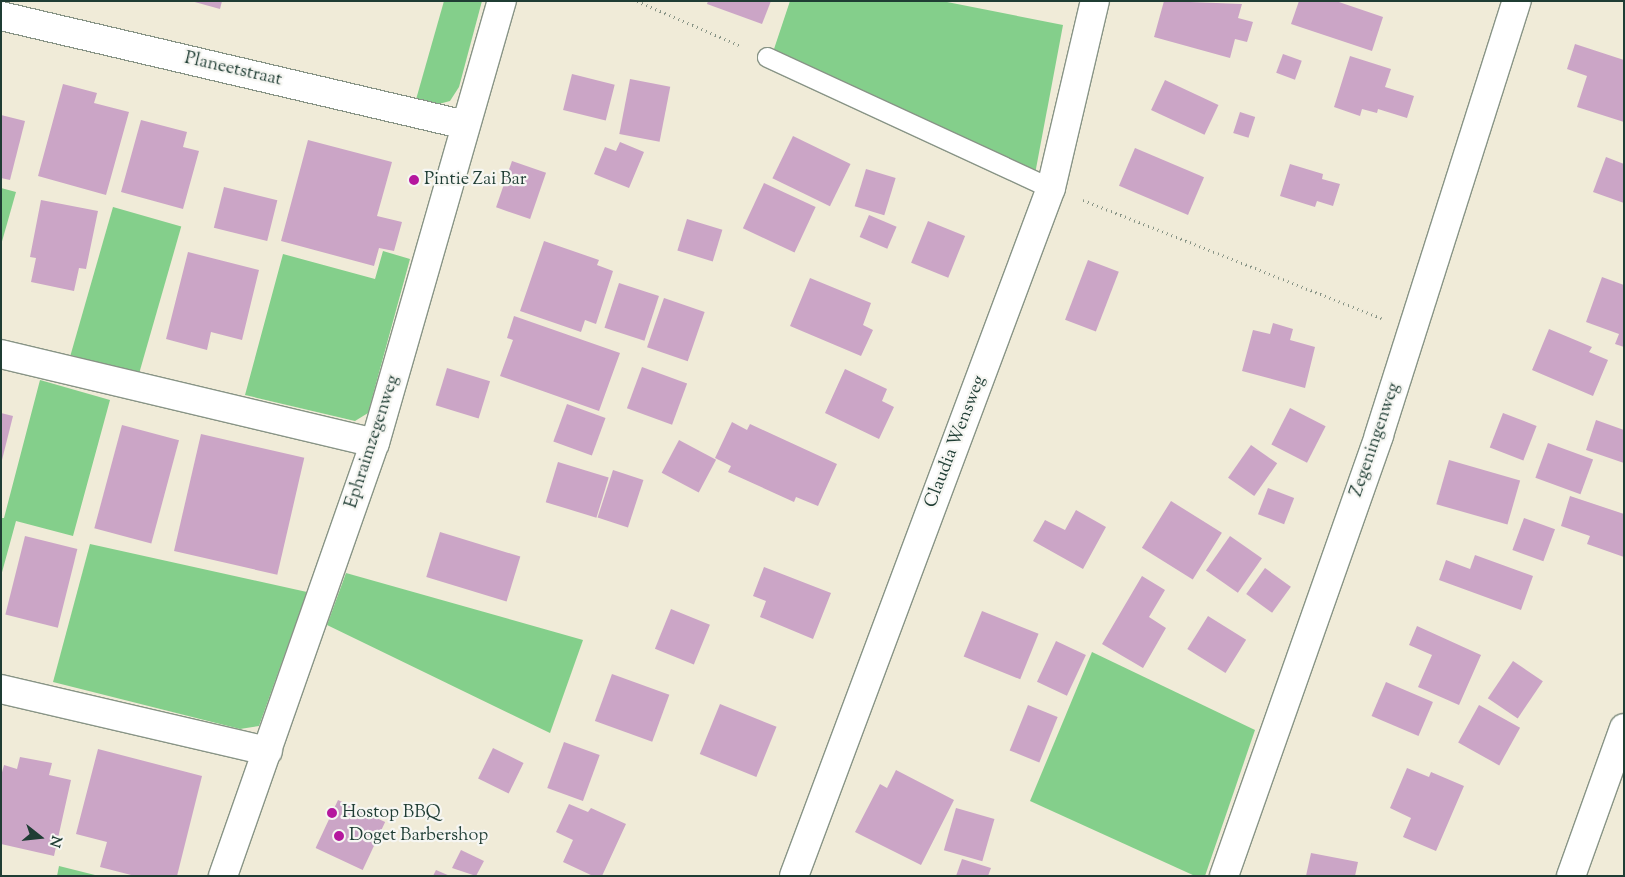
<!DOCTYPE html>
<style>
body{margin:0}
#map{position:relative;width:1625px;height:877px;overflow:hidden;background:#f0ebd8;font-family:"Sorts Mill Goudy",serif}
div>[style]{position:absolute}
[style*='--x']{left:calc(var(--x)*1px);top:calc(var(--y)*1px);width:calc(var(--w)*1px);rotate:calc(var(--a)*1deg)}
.green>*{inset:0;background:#84cf8b;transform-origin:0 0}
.building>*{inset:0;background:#cba5c6;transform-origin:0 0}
.path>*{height:3px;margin-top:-1.5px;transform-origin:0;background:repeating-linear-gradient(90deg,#889486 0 1px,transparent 0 5px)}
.roads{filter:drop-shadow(1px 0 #889486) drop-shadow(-1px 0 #889486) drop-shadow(0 1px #889486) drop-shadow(0 -1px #889486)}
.lane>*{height:19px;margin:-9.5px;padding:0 9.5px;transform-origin:9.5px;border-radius:9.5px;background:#fff}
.street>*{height:28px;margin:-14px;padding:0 14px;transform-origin:14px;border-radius:14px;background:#fff}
.dots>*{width:14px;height:14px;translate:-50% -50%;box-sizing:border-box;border:2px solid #f6f6f2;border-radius:50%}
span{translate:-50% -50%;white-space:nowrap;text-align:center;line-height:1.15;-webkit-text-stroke:4.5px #f6f6f2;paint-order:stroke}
.street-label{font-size:18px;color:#1f3d34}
.poi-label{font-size:18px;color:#1f3d34}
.left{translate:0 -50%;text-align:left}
.frame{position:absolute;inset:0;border:2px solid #1f3d34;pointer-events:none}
.north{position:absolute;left:15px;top:812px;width:50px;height:50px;-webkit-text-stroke:4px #f6f6f2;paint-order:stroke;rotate:106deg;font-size:14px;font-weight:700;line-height:20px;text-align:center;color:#1f3d34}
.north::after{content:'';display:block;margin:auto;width:18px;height:22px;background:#1f3d34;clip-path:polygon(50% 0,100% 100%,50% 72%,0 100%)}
</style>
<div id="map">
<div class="green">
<i style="clip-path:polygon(444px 1px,482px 1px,459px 87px,450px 101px,435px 105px,415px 103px)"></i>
<i style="clip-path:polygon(790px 1px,942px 1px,1063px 25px,1032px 190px,770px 61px)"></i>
<i style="clip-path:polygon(1px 188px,16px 192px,1px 245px)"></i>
<i style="left:113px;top:207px;width:71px;height:154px;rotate:16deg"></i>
<i style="clip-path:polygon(383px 251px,410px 259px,368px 413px,355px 421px,245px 395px,283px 254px,375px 279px)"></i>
<i style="clip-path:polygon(40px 380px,110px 400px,73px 536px,16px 521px,1px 576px,1px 518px,4px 518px)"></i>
<i style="clip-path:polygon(90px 544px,307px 592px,259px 726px,240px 729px,53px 682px)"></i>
<i style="clip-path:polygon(346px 573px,583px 640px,550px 733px,327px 625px)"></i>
<i style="clip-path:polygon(1092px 652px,1255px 730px,1205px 876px,1195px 876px,1030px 801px)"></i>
<i style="clip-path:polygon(59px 866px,99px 876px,57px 876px)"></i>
</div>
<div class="building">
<i style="clip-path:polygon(191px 1px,222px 1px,220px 9px)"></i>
<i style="clip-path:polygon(708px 1px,771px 1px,762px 24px,707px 4px)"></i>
<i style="clip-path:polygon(1164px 1px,1242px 4px,1238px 18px,1253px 22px,1247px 42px,1235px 39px,1230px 58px,1154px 37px)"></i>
<i style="clip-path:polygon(1299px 1px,1336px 1px,1383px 17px,1372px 51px,1291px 24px)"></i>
<i style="clip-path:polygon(1575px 44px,1624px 60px,1624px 122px,1577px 107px,1587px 76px,1567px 69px)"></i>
<i style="left:1283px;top:54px;width:20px;height:20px;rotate:20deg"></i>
<i style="clip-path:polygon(1350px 56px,1391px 69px,1385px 87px,1414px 96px,1407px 118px,1378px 109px,1377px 113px,1362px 109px,1360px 116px,1334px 107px)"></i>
<i style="left:572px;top:74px;width:44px;height:37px;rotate:14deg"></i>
<i style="left:630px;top:79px;width:41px;height:56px;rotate:11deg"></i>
<i style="left:1165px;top:80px;width:59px;height:33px;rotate:25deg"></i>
<i style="clip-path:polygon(63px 84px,97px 93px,94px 103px,129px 112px,106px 195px,38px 176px)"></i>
<i style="left:1240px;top:112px;width:16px;height:22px;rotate:18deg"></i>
<i style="clip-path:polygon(1px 115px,25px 121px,10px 180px,1px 178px)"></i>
<i style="clip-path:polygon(141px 120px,187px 132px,183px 147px,199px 151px,183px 209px,121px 192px)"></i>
<i style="left:793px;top:136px;width:64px;height:47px;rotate:26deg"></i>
<i style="clip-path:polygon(308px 140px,392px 162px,377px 216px,402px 222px,394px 251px,379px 248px,374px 266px,281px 241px)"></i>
<i style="clip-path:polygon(620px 142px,644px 152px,629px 188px,594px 174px,605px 147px,616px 151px)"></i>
<i style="left:1135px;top:148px;width:75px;height:41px;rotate:23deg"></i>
<i style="clip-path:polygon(1606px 157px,1624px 164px,1624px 203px,1593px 192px)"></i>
<i style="left:512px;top:161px;width:36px;height:49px;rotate:19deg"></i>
<i style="clip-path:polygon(1290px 164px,1323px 174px,1322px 179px,1340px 184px,1333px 206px,1317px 201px,1315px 207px,1280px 196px)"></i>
<i style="left:866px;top:169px;width:31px;height:39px;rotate:17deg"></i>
<i style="left:764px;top:183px;width:57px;height:50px;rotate:25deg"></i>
<i style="left:224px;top:187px;width:55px;height:42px;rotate:14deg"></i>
<i style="clip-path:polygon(41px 200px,98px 211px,86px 269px,79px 268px,74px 291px,31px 282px,36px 258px,30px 257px)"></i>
<i style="left:869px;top:215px;width:30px;height:24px;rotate:23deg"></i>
<i style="left:687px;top:219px;width:37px;height:33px;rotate:17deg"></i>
<i style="left:928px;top:221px;width:40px;height:45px;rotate:22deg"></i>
<i style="clip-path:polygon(544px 241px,599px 260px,597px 265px,613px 271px,596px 324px,585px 320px,581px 332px,520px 311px)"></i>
<i style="clip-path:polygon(188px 252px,259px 270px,242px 340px,211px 332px,207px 350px,166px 339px)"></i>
<i style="left:1088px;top:260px;width:33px;height:64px;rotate:21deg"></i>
<i style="clip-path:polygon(1602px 277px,1624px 285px,1624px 347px,1615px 344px,1619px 334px,1586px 322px)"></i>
<i style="clip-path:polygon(810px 278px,871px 303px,863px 325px,873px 330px,861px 356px,790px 326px)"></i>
<i style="left:619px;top:283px;width:42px;height:47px;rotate:18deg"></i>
<i style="left:664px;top:298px;width:43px;height:52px;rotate:19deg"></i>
<i style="clip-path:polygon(514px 316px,620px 353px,599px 411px,500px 376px,513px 340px,507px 338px)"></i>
<i style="clip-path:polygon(1273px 323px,1293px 329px,1290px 340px,1315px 347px,1305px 388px,1242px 371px,1253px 330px,1270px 334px)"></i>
<i style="clip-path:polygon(1549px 329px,1592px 347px,1589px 352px,1608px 360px,1593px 396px,1532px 370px)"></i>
<i style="left:642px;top:367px;width:48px;height:44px;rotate:20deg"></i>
<i style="left:447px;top:368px;width:45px;height:39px;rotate:17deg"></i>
<i style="clip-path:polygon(845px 369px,887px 389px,882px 401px,894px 407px,879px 439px,825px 413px)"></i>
<i style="left:567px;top:404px;width:41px;height:40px;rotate:20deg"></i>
<i style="left:1290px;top:408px;width:40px;height:41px;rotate:27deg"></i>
<i style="clip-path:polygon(1px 413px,13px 416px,2px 460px,1px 460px)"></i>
<i style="left:1503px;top:413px;width:36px;height:37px;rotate:21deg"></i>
<i style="clip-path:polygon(1596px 420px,1624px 430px,1624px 463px,1586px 450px)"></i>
<i style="clip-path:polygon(732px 422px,747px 430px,750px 424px,837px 464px,818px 506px,796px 497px,794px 502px,728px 472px,731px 466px,715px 458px)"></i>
<i style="left:122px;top:425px;width:59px;height:107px;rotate:15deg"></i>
<i style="left:201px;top:434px;width:106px;height:120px;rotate:13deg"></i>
<i style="left:679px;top:440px;width:42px;height:37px;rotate:28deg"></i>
<i style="left:1548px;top:443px;width:48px;height:37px;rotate:20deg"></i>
<i style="left:1251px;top:445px;width:32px;height:40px;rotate:35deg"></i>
<i style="left:1449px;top:460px;width:74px;height:46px;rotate:16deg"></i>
<i style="left:558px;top:462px;width:53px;height:42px;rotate:17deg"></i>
<i style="left:613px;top:470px;width:32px;height:50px;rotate:18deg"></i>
<i style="left:1268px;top:488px;width:28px;height:28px;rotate:21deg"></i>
<i style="clip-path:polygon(1570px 496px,1624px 514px,1624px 557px,1587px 544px,1590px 536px,1561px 526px)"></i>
<i style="left:1171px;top:501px;width:60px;height:55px;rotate:32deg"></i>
<i style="clip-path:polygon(1076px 510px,1106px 527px,1083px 569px,1033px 541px,1045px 520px,1065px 530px)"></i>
<i style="left:1524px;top:518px;width:33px;height:34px;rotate:20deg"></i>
<i style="left:440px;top:532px;width:84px;height:47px;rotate:17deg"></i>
<i style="left:25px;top:536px;width:54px;height:81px;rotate:14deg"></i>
<i style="left:1230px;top:536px;width:39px;height:42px;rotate:35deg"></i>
<i style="clip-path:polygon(1475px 555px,1533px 576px,1521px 610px,1439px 580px,1446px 560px,1470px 569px)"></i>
<i style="clip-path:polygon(764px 567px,831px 593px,813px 639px,760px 617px,766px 601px,753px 596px)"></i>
<i style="left:1265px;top:568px;width:32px;height:32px;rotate:36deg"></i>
<i style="clip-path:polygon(1142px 576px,1165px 590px,1149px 617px,1166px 628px,1143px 668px,1102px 644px)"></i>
<i style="left:671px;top:609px;width:42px;height:43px;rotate:22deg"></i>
<i style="left:982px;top:611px;width:61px;height:49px;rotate:22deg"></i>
<i style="left:1208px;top:616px;width:45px;height:39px;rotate:32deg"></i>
<i style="clip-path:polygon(1417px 626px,1481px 655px,1459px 705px,1418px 687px,1432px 655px,1409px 645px)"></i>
<i style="left:1056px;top:641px;width:33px;height:45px;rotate:25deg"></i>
<i style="left:1513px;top:661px;width:36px;height:45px;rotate:34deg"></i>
<i style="left:612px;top:674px;width:61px;height:50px;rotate:20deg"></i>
<i style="left:1386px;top:682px;width:51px;height:37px;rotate:23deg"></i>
<i style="left:720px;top:704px;width:61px;height:54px;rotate:22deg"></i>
<i style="left:1028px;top:705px;width:32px;height:49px;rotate:22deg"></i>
<i style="left:1479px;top:705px;width:47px;height:43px;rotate:29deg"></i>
<i style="left:564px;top:742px;width:38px;height:49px;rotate:20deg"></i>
<i style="left:493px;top:748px;width:34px;height:34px;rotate:26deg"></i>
<i style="clip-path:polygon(98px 749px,202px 776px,177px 876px,135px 876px,100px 867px,107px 842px,76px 834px)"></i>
<i style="clip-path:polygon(20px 757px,52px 763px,49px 775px,71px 780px,54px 856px,1px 844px,1px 776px,4px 765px,17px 769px)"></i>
<i style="clip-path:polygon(1407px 768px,1429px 777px,1431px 772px,1464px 786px,1436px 851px,1403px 837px,1411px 818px,1390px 808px)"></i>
<i style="clip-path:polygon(896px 770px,954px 800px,921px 865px,855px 832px,880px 784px,887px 788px)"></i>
<i style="left:338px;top:800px;width:52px;height:53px;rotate:25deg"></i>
<i style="clip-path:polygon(569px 804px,588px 812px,591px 808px,626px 824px,602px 876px,593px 876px,563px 862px,573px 840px,556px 832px)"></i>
<i style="left:956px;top:808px;width:40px;height:44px;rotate:16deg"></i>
<i style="clip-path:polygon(461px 850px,484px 861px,476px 876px,452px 868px)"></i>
<i style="clip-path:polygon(1311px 853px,1358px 862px,1355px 876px,1306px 876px)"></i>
<i style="clip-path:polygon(962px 859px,991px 868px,988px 876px,956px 876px)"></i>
<i style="clip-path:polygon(436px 870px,450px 876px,433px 876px)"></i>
</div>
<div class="path">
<i style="--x:637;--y:1;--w:113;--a:23.4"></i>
<i style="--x:1083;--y:200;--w:321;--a:21.6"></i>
</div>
<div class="roads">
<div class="lane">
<i style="--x:767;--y:57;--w:313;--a:24.8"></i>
</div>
<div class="street">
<i style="--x:1;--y:16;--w:477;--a:13.2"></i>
<i style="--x:1;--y:354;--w:384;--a:13.4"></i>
<i style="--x:1;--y:689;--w:274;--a:13.1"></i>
<i style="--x:223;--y:876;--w:459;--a:-70.7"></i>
<i style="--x:375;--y:443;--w:460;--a:-74"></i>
<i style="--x:794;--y:876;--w:734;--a:-69.52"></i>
<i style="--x:1051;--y:188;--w:192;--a:-76.8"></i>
<i style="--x:1224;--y:876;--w:467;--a:-70.6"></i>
<i style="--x:1379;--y:435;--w:455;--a:-72.4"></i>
<i style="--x:1571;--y:876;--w:157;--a:-70.3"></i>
</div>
</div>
<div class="dots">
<i style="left:414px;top:180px;background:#b5179e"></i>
<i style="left:332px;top:813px;background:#b5179e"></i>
<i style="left:339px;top:836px;background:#b5179e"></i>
</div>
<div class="street-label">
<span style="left:233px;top:70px;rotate:13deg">Planeetstraat</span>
<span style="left:1376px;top:440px;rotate:-71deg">Zegeningenweg</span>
<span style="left:373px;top:442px;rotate:-72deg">Ephraimzegenweg</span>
<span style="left:956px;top:442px;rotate:-69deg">Claudia Wensweg</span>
</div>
<div class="poi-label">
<span class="left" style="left:424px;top:180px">Pintie Zai Bar</span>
<span class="left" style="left:342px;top:813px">Hostop BBQ</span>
<span class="left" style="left:349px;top:836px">Doget Barbershop</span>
</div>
<div class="frame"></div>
<div class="north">N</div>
</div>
